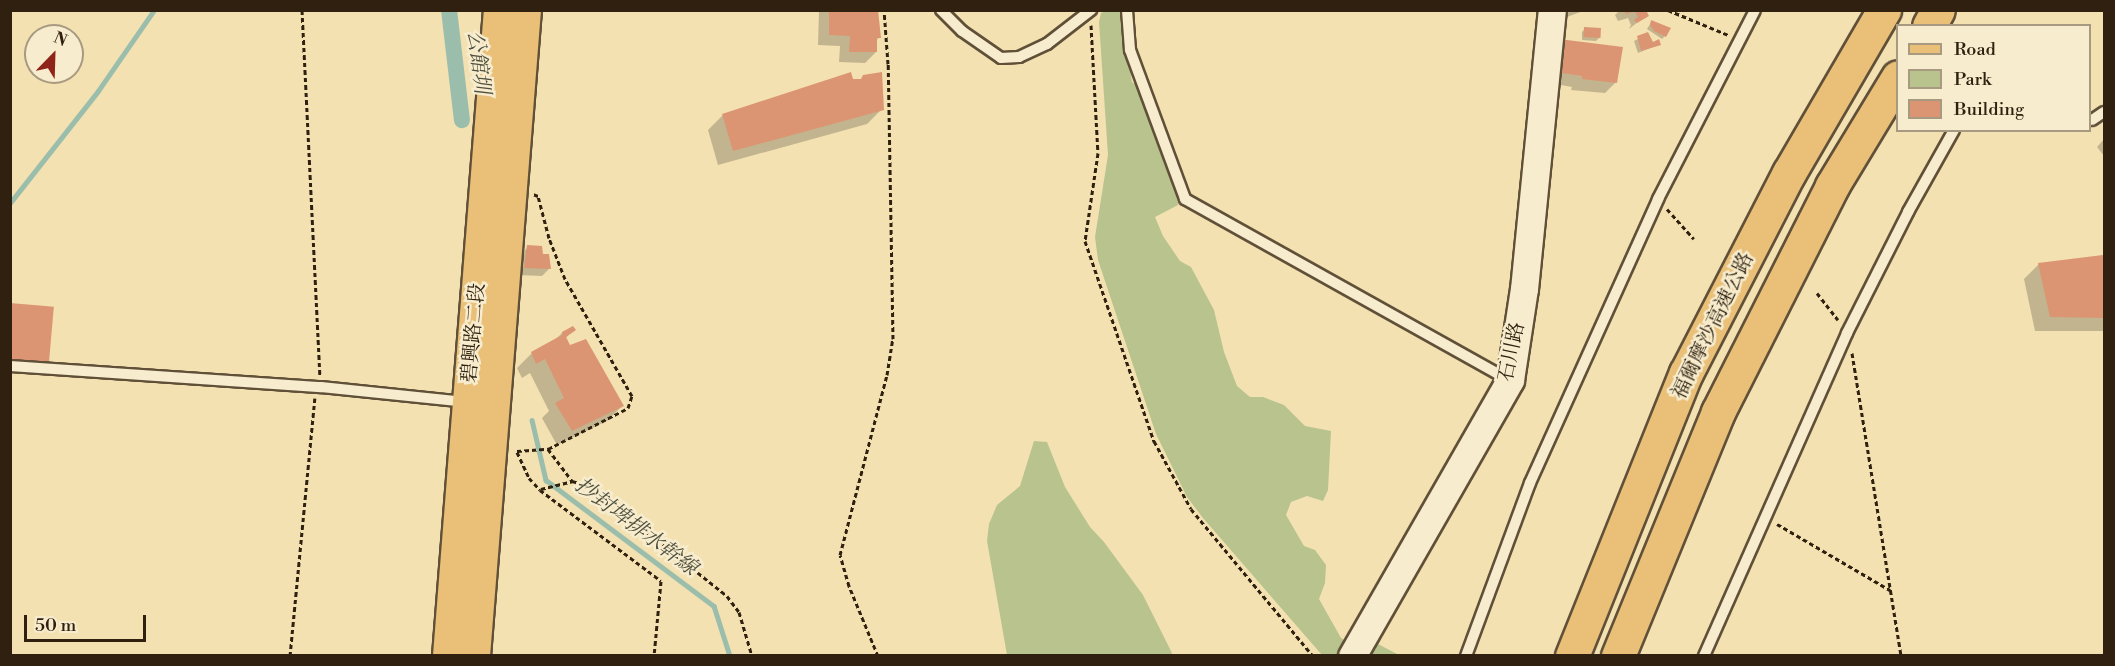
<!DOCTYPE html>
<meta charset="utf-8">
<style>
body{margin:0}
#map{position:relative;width:2115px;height:666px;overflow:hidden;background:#f3e1b2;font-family:"Libre Bodoni","Noto Serif TC",serif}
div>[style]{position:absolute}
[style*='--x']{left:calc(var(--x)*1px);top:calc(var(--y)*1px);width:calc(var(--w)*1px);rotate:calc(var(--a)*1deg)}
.green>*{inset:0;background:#b9c38e}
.shadow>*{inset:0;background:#0003}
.stream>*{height:4.5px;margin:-2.25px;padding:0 2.25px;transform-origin:2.25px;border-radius:2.25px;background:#9bbeac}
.canal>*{height:16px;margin:-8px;padding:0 8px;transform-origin:8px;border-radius:8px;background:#9bbeac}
.building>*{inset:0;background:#db9573;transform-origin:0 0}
.path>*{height:3px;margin-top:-1.5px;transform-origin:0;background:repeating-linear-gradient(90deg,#2f200f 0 4.5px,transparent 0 7.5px)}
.roads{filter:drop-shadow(2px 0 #605038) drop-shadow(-2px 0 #605038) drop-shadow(0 2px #605038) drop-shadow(0 -2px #605038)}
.lane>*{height:10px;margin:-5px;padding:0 5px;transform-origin:5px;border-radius:5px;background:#f7eccd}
.secondary>*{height:27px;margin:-13.5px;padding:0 13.5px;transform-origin:13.5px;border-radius:13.5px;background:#f7eccd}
.primary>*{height:32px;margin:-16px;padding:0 16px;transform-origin:16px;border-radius:16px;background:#eac079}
.highway>*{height:33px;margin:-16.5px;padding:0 16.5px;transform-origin:16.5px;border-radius:16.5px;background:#eac079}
span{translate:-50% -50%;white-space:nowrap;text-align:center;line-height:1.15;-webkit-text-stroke:5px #f7eccd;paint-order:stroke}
.street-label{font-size:20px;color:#2f200f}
.water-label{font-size:21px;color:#4f4f3e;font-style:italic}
.frame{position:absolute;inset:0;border:12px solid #2f200f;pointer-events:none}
.legend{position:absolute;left:1896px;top:24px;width:195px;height:108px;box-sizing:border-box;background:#f7eccd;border:2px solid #a79a81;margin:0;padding:8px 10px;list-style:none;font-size:18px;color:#2f200f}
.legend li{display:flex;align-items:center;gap:12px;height:30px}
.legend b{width:30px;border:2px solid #a79a81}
.north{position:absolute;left:24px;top:24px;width:60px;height:60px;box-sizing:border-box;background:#f7eccd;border:2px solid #a79a81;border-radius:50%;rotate:23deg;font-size:16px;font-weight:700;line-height:24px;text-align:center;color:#2f200f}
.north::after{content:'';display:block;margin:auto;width:21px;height:27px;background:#8f2418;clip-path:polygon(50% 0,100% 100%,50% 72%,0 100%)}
.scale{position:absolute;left:24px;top:615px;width:122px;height:27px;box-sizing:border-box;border:3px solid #2f200f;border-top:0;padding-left:8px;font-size:18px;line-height:21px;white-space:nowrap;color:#2f200f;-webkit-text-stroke:4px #f7eccd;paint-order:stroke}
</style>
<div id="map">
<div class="green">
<i style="clip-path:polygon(1106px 11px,1125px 11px,1125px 40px,1132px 82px,1143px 90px,1176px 180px,1178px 205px,1155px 217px,1163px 236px,1180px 261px,1191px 267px,1214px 310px,1224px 352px,1237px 386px,1250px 397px,1263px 397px,1284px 405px,1305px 426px,1331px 431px,1328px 490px,1323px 501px,1307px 496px,1291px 502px,1286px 515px,1304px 546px,1315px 550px,1326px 565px,1325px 583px,1319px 599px,1341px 638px,1352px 645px,1348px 655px,1322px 655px,1203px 518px,1187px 497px,1156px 434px,1098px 260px,1095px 237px,1108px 155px,1099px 22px,1101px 13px)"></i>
<i style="clip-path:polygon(1034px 441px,1047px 442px,1065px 487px,1090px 527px,1104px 542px,1143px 595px,1172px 653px,1171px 655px,1007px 655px,987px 541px,989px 524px,997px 505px,1020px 486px)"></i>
<i style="clip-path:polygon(1376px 643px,1399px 655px,1370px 655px)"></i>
</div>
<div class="shadow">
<i style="clip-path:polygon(819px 10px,877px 10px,880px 37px,875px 41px,876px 52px,865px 63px,839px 62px,840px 46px,818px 45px)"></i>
<i style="clip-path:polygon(1558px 10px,1586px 10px,1556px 21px)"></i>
<i style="clip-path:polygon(1620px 10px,1644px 10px,1647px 15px,1629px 29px,1631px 25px,1628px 18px,1618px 21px,1615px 15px)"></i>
<i style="clip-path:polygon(1652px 21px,1665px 36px,1662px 39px,1647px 29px)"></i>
<i style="clip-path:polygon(1585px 29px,1599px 38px,1596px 41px,1582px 40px,1582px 32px)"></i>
<i style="clip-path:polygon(1648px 34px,1652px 44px,1660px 44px,1638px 53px,1634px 41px)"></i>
<i style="clip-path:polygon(1549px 52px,1616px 82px,1605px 93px,1571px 90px,1572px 87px,1545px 82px)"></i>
<i style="clip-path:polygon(852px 81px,882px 109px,867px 124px,718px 165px,708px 130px,723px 115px)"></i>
<i style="clip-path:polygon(2104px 139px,2104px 156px,2097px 147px)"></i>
<i style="clip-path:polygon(528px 247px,542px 255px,550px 268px,542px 276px,518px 275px,521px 254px)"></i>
<i style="clip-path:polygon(2101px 257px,2104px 331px,2035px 331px,2024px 279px,2039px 264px)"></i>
<i style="clip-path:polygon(10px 304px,48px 361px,37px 372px,10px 370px)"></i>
<i style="clip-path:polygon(574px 329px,565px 339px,569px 346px,622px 406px,607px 421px,557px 445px,542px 418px,549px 411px,530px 373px,522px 378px,517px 368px,532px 353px,554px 341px,562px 333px)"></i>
</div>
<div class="stream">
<i style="--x:10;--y:203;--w:142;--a:-51.8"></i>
<i style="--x:98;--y:91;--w:98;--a:-55.3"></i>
<i style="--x:532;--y:420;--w:62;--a:76.9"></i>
<i style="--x:546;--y:480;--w:210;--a:36.9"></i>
<i style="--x:714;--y:606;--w:52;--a:72.3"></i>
</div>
<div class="canal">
<i style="--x:449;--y:10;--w:111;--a:83.3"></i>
</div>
<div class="building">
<i style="clip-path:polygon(829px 10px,878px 10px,881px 38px,877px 38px,877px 52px,849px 52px,850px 36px,829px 35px)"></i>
<i style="clip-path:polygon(1624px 10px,1646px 10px,1649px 16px,1637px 23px,1634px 20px,1638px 17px,1635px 11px,1626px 14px)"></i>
<i style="clip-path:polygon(1651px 20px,1671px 28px,1666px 37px,1654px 31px,1650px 25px)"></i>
<i style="left:1584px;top:27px;width:17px;height:10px;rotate:3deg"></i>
<i style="clip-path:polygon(1648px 32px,1653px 42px,1659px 39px,1661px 45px,1641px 51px,1637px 36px)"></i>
<i style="clip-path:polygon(1559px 39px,1623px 47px,1617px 83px,1582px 79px,1582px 76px,1555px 72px)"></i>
<i style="clip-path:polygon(851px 72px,853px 79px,861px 79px,863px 75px,882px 72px,884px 110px,733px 151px,722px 114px)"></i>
<i style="clip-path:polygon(527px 245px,542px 246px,543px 254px,549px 254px,551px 269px,524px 268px)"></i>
<i style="clip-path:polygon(2103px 255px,2104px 318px,2050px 317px,2038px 263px)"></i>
<i style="left:10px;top:303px;width:44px;height:56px;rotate:5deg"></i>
<i style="clip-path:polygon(573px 326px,576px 330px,566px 337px,570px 345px,586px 339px,624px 406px,572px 431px,555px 403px,564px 398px,545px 359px,536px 364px,531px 352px,562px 335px,562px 332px)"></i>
</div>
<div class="path">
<i style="--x:302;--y:10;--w:365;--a:87.2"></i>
<i style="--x:1668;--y:10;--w:65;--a:22.6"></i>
<i style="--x:1091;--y:25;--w:128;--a:86.9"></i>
<i style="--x:1098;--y:153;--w:89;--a:98.4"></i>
<i style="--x:1085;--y:241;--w:212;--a:71"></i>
<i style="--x:1154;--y:441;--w:77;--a:61.4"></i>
<i style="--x:1191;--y:509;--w:191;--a:50.3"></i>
<i style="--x:1667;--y:209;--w:40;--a:48"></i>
<i style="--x:1817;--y:293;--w:34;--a:52"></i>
<i style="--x:1852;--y:353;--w:307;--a:80.8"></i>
<i style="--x:548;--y:449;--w:40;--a:53"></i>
<i style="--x:517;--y:451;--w:31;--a:-4"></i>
<i style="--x:548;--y:449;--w:90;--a:-27.1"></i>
<i style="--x:628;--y:408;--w:13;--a:-72"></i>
<i style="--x:632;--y:396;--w:135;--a:-119.8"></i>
<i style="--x:565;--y:279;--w:44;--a:-111.3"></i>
<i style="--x:549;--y:238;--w:43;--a:-104.7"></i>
<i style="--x:538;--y:196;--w:5;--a:-158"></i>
<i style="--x:517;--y:452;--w:29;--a:65"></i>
<i style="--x:529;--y:478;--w:16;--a:47"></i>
<i style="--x:540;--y:490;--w:151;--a:36.9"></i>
<i style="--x:661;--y:581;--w:75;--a:95.3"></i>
<i style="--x:541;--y:489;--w:32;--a:-14"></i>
<i style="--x:572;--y:481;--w:11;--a:15"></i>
<i style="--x:583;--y:484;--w:17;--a:31"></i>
<i style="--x:598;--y:493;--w:165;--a:38.6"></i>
<i style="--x:727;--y:596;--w:20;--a:53"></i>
<i style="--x:739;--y:612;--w:46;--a:73.5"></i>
<i style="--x:1777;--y:524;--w:131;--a:30.3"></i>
<i style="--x:290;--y:656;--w:259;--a:-84.5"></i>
<i style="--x:878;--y:656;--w:76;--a:-112.5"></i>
<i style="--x:849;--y:586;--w:32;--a:-106"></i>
<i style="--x:840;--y:555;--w:186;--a:-75.4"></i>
<i style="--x:887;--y:375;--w:36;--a:-81"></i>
<i style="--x:893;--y:339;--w:275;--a:-91"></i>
<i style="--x:888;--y:64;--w:54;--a:-94.2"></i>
</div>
<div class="roads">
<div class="lane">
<i style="--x:941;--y:10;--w:30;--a:45"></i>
<i style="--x:962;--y:31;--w:47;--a:34.7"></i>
<i style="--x:1001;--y:58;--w:18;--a:-3"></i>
<i style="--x:1019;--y:57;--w:31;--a:-25"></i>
<i style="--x:1047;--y:44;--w:56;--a:-37.7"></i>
<i style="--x:1127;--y:10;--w:40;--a:85.7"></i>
<i style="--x:1130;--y:50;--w:159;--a:69.7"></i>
<i style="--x:1185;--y:199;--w:371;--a:29.2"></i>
<i style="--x:2092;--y:120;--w:14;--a:-34"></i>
<i style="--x:10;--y:366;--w:312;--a:3.9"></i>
<i style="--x:321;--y:387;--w:147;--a:5.9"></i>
<i style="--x:1466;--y:656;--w:184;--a:-69.7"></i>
<i style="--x:1530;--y:483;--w:312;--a:-65.7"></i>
<i style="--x:1658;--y:199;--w:212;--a:-62.8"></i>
<i style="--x:1704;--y:656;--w:353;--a:-66.1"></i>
<i style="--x:1847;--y:333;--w:136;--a:-63.2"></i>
<i style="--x:1908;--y:212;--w:94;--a:-60.7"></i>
</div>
<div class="secondary">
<i style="--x:1352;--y:656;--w:318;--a:-60.2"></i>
<i style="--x:1510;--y:380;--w:92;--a:-81.3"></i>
<i style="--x:1524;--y:289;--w:280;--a:-84.3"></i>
</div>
<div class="primary">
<i style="--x:449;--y:656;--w:648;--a:-85.49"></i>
<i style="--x:474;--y:656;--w:648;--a:-85.49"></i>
</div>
<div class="highway">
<i style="--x:1929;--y:26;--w:18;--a:-61"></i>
<i style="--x:1572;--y:656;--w:305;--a:-68.1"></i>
<i style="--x:1686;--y:373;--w:225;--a:-62.8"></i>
<i style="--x:1789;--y:173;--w:189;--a:-59.8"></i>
<i style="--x:1618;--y:656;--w:264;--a:-67.7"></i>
<i style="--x:1718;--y:412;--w:253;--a:-63.2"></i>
<i style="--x:1832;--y:186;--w:127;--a:-58.8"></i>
</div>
</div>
<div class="street-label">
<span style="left:1713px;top:326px;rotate:-64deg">福爾摩沙高速公路</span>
<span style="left:474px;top:333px;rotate:-85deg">碧興路二段</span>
<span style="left:1512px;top:352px;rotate:-78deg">石川路</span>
</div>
<div class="water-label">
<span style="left:478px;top:62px;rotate:83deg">公館圳</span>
<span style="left:636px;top:527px;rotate:37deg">抄封埤排水幹線</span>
</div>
<div class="frame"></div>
<ul class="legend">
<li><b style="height:8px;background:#eac079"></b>Road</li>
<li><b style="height:16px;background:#b9c38e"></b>Park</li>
<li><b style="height:16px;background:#db9573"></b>Building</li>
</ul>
<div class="north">N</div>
<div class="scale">50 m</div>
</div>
